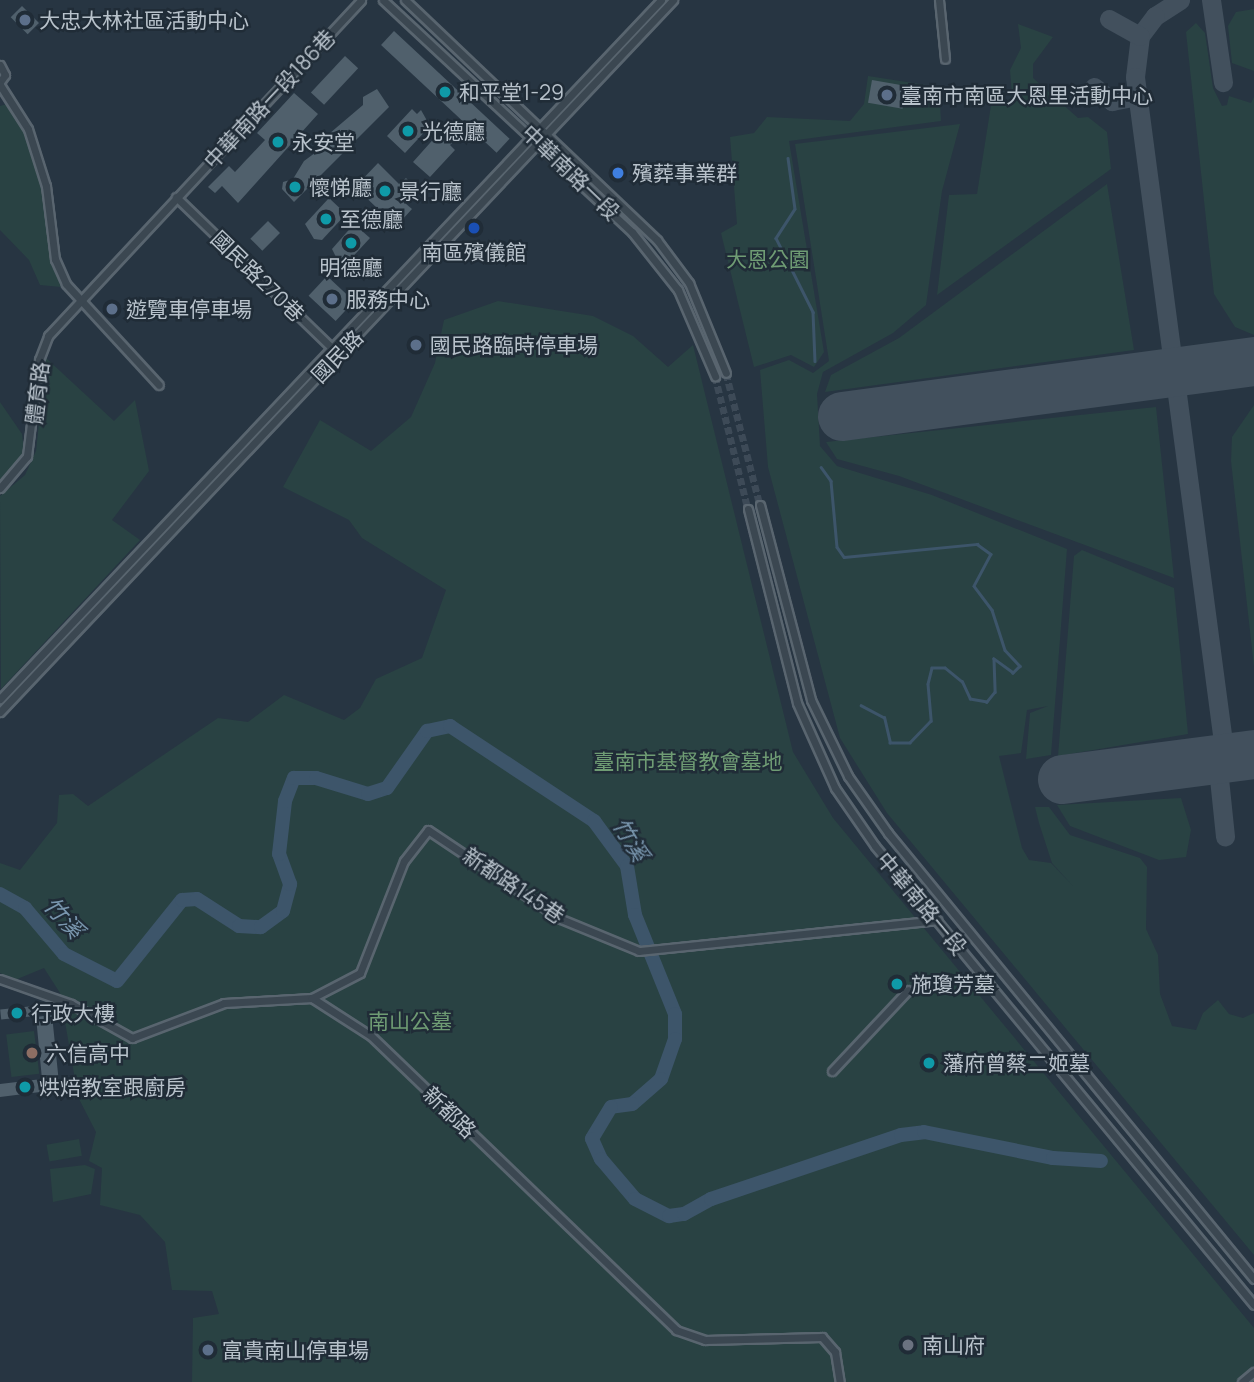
<!DOCTYPE html>
<meta charset="utf-8">
<style>
body{margin:0}
#map{position:relative;width:1254px;height:1382px;overflow:hidden;background:#273542;font-family:Manrope,"Noto Sans TC",sans-serif}
div>[style]{position:absolute}
[style*='--x']{left:calc(var(--x)*1px);top:calc(var(--y)*1px);width:calc(var(--w)*1px);rotate:calc(var(--a)*1deg)}
.green>*{inset:0;background:#294243;transform-origin:0 0}
.stream>*{height:2.5px;margin:-1.25px;padding:0 1.25px;transform-origin:1.25px;border-radius:1.25px;background:#3d556a}
.river>*{height:14px;margin:-7px;padding:0 7px;transform-origin:7px;border-radius:7px;background:#3d556a}
.taxiway>*{height:19px;margin:-9.5px;padding:0 9.5px;transform-origin:9.5px;border-radius:9.5px;background:#42505d}
.runway>*{height:49px;margin:-24.5px;padding:0 24.5px;transform-origin:24.5px;border-radius:24.5px;background:#42505d}
.building>*{inset:0;background:#50606c;transform-origin:0 0}
.minor-tunnel>*{height:7px;margin-top:-3.5px;transform-origin:0;background:repeating-linear-gradient(90deg,#3d4a57 0 7px,transparent 0 10.5px)}
.roads{filter:drop-shadow(2px 0 #59656f) drop-shadow(-2px 0 #59656f) drop-shadow(0 2px #59656f) drop-shadow(0 -2px #59656f)}
.minor>*{height:7px;margin:-3.5px;padding:0 3.5px;transform-origin:3.5px;border-radius:3.5px;background:#3b4751}
.dots>*{width:19px;height:19px;translate:-50% -50%;box-sizing:border-box;border:4px solid #202c37;border-radius:50%}
span{translate:-50% -50%;white-space:nowrap;text-align:center;line-height:1.15;-webkit-text-stroke:5px #202c37;paint-order:stroke}
.poi-label{font-size:21px;color:#b8c2cb}
.left{translate:0 -50%;text-align:left}
.street-label{font-size:21px;color:#b8c2cb}
.park-label{font-size:21px;color:#6f9c74}
.water-label{font-size:23px;color:#7996ae;font-style:italic}
</style>
<div id="map">
<div class="green">
<i style="clip-path:polygon(1254px 9px,1254px 71px,1232px 63px,1228px 26px,1236px 12px)"></i>
<i style="clip-path:polygon(1196px 23px,1205px 33px,1213px 88px,1222px 106px,1227px 105px,1229px 96px,1251px 103px,1254px 97px,1254px 335px,1235px 327px,1214px 294px,1186px 32px)"></i>
<i style="clip-path:polygon(1018px 24px,1053px 37px,1033px 64px,1033px 78px,1078px 118px,1088px 117px,1107px 132px,1111px 169px,937px 295px,949px 195px,977px 194px,992px 99px,1007px 102px,1012px 95px,1010px 70px,1021px 48px)"></i>
<i style="clip-path:polygon(868px 76px,939px 87px,941px 121px,789px 141px,824px 352px,814px 367px,791px 355px,754px 367px,721px 233px,737px 224px,730px 137px,754px 133px,767px 117px,850px 121px,864px 104px)"></i>
<i style="clip-path:polygon(7px 104px,26px 131px,44px 186px,48px 242px,61px 287px,40px 285px,29px 260px,0 230px,0 106px)"></i>
<i style="clip-path:polygon(960px 124px,942px 191px,926px 305px,893px 333px,823px 372px,817px 394px,820px 446px,837px 466px,932px 495px,1067px 549px,1051px 755px,1026px 759px,1030px 713px,1048px 706px,1027px 710px,1021px 753px,999px 756px,1022px 848px,1029px 860px,1051px 863px,1073px 886px,1052px 863px,1039px 823px,1035px 807px,1049px 807px,1070px 835px,1140px 858px,1147px 867px,1146px 929px,1158px 955px,1160px 994px,1172px 1026px,1196px 1030px,1203px 1013px,1218px 1000px,1229px 1014px,1243px 1018px,1254px 1013px,1254px 1255px,887px 813px,840px 738px,768px 467px,760px 370px,789px 360px,813px 373px,829px 361px,795px 144px)"></i>
<i style="clip-path:polygon(1107px 184px,1134px 350px,825px 392px,831px 375px,899px 338px)"></i>
<i style="clip-path:polygon(498px 301px,593px 316px,633px 336px,668px 367px,693px 345px,793px 752px,833px 818px,1254px 1328px,1254px 1382px,192px 1382px,193px 1318px,219px 1314px,212px 1291px,172px 1290px,165px 1242px,140px 1215px,100px 1205px,102px 1168px,89px 1161px,96px 1132px,78px 1097px,60px 993px,44px 968px,15px 980px,0 973px,0 863px,20px 870px,57px 823px,59px 795px,73px 794px,88px 806px,218px 718px,248px 722px,284px 695px,344px 720px,360px 708px,376px 679px,422px 658px,446px 590px,362px 538px,349px 520px,283px 487px,320px 420px,371px 451px,411px 417px,435px 363px,444px 320px)"></i>
<i style="clip-path:polygon(46px 358px,114px 421px,135px 400px,149px 471px,112px 520px,140px 540px,1px 689px,0 496px,25px 475px,36px 451px)"></i>
<i style="clip-path:polygon(0 402px,22px 434px,24px 451px,0 483px)"></i>
<i style="clip-path:polygon(1254px 405px,1254px 667px,1231px 461px,1232px 437px)"></i>
<i style="clip-path:polygon(1156px 407px,1174px 578px,899px 476px,837px 459px,826px 442px)"></i>
<i style="clip-path:polygon(1082px 550px,1174px 588px,1188px 734px,1058px 756px,1074px 556px)"></i>
<i style="clip-path:polygon(1181px 798px,1191px 830px,1186px 857px,1159px 860px,1070px 826px,1057px 805px)"></i>
<i style="left:34px;top:1031px;width:43px;height:28px;rotate:83deg"></i>
<i style="left:79px;top:1139px;width:17px;height:33px;rotate:80deg"></i>
<i style="clip-path:polygon(85px 1165px,95px 1169px,91px 1194px,53px 1202px,50px 1169px)"></i>
</div>
<div class="stream">
<i style="--x:788;--y:158;--w:51;--a:82.2"></i>
<i style="--x:795;--y:209;--w:35;--a:123"></i>
<i style="--x:776;--y:238;--w:83;--a:63.4"></i>
<i style="--x:813;--y:312;--w:49;--a:87.7"></i>
<i style="--x:821;--y:467;--w:17;--a:54"></i>
<i style="--x:831;--y:481;--w:66;--a:84.8"></i>
<i style="--x:837;--y:547;--w:12;--a:55"></i>
<i style="--x:844;--y:557;--w:134;--a:-5.6"></i>
<i style="--x:977;--y:544;--w:17;--a:36"></i>
<i style="--x:991;--y:554;--w:36;--a:118"></i>
<i style="--x:974;--y:586;--w:30;--a:53"></i>
<i style="--x:992;--y:610;--w:42;--a:72"></i>
<i style="--x:1005;--y:650;--w:22;--a:47"></i>
<i style="--x:1020;--y:666;--w:10;--a:135"></i>
<i style="--x:1013;--y:673;--w:24;--a:-144"></i>
<i style="--x:994;--y:659;--w:33;--a:88"></i>
<i style="--x:995;--y:692;--w:13;--a:129"></i>
<i style="--x:987;--y:702;--w:17;--a:-170"></i>
<i style="--x:970;--y:699;--w:19;--a:-115"></i>
<i style="--x:962;--y:682;--w:22;--a:-141"></i>
<i style="--x:945;--y:668;--w:13;--a:180"></i>
<i style="--x:932;--y:668;--w:16;--a:104"></i>
<i style="--x:928;--y:684;--w:37;--a:85"></i>
<i style="--x:931;--y:721;--w:30;--a:134"></i>
<i style="--x:910;--y:743;--w:20;--a:180"></i>
<i style="--x:890;--y:743;--w:26;--a:-103"></i>
<i style="--x:884;--y:718;--w:26;--a:-152"></i>
</div>
<div class="river">
<i style="--x:0;--y:894;--w:29;--a:29"></i>
<i style="--x:25;--y:908;--w:60;--a:49.7"></i>
<i style="--x:64;--y:954;--w:59;--a:27"></i>
<i style="--x:117;--y:981;--w:104;--a:-51.3"></i>
<i style="--x:182;--y:900;--w:15;--a:-4"></i>
<i style="--x:197;--y:899;--w:50;--a:32.7"></i>
<i style="--x:239;--y:926;--w:22;--a:3"></i>
<i style="--x:261;--y:927;--w:27;--a:-36"></i>
<i style="--x:283;--y:911;--w:28;--a:-75"></i>
<i style="--x:290;--y:884;--w:32;--a:-110"></i>
<i style="--x:279;--y:854;--w:53;--a:-83.5"></i>
<i style="--x:285;--y:801;--w:25;--a:-69"></i>
<i style="--x:294;--y:778;--w:22;--a:0"></i>
<i style="--x:316;--y:778;--w:54;--a:17.1"></i>
<i style="--x:368;--y:794;--w:20;--a:-18"></i>
<i style="--x:387;--y:788;--w:70;--a:-54.9"></i>
<i style="--x:427;--y:731;--w:24;--a:-12"></i>
<i style="--x:450;--y:726;--w:173;--a:33.4"></i>
<i style="--x:594;--y:821;--w:56;--a:53.7"></i>
<i style="--x:627;--y:866;--w:50;--a:80.7"></i>
<i style="--x:635;--y:915;--w:107;--a:68"></i>
<i style="--x:675;--y:1014;--w:25;--a:90"></i>
<i style="--x:675;--y:1039;--w:42;--a:109.3"></i>
<i style="--x:661;--y:1079;--w:38;--a:139"></i>
<i style="--x:632;--y:1104;--w:21;--a:172"></i>
<i style="--x:611;--y:1107;--w:37;--a:121"></i>
<i style="--x:592;--y:1139;--w:22;--a:66"></i>
<i style="--x:601;--y:1159;--w:52;--a:49.6"></i>
<i style="--x:635;--y:1199;--w:38;--a:27"></i>
<i style="--x:669;--y:1216;--w:15;--a:-8"></i>
<i style="--x:684;--y:1214;--w:31;--a:-29"></i>
<i style="--x:711;--y:1199;--w:200;--a:-18.6"></i>
<i style="--x:901;--y:1135;--w:23;--a:-7"></i>
<i style="--x:924;--y:1132;--w:132;--a:11.4"></i>
<i style="--x:1053;--y:1158;--w:48;--a:3.6"></i>
</div>
<div class="taxiway">
<i style="--x:1180;--y:0;--w:30;--a:147"></i>
<i style="--x:1155;--y:16;--w:25;--a:127"></i>
<i style="--x:1140;--y:36;--w:41;--a:97"></i>
<i style="--x:1135;--y:77;--w:686;--a:82.46"></i>
<i style="--x:1211;--y:0;--w:83;--a:81.7"></i>
<i style="--x:1109;--y:19;--w:35;--a:29"></i>
<i style="--x:1094;--y:87;--w:23;--a:38"></i>
<i style="--x:1112;--y:101;--w:25;--a:-11"></i>
<i style="--x:1217;--y:759;--w:78;--a:84.1"></i>
</div>
<div class="runway">
<i style="--x:842;--y:416;--w:416;--a:-7.6"></i>
<i style="--x:1062;--y:779;--w:194;--a:-7.4"></i>
</div>
<div class="building">
<i style="left:22px;top:6px;width:24px;height:16px;rotate:45deg"></i>
<i style="left:394px;top:31px;width:158px;height:19px;rotate:43deg"></i>
<i style="left:345px;top:56px;width:18px;height:50px;rotate:43deg"></i>
<i style="left:872px;top:80px;width:35px;height:23px;rotate:10deg"></i>
<i style="clip-path:polygon(377px 89px,389px 107px,294px 202px,282px 189px,283px 182px,293px 179px,304px 161px,323px 147px,323px 139px,363px 105px,363px 97px)"></i>
<i style="clip-path:polygon(294px 93px,318px 114px,238px 203px,222px 186px,215px 193px,208px 187px,229px 166px,235px 172px,265px 140px,257px 133px)"></i>
<i style="clip-path:polygon(412px 109px,417px 114px,421px 110px,430px 126px,405px 153px,387px 136px)"></i>
<i style="clip-path:polygon(438px 134px,454px 141px,450px 145px,455px 150px,430px 177px,413px 162px)"></i>
<i style="clip-path:polygon(378px 163px,399px 184px,406px 178px,415px 187px,405px 203px,412px 209px,402px 220px,396px 214px,380px 227px,368px 216px,377px 208px,355px 187px)"></i>
<i style="clip-path:polygon(329px 198px,346px 214px,322px 240px,314px 239px,305px 224px)"></i>
<i style="left:268px;top:221px;width:17px;height:25px;rotate:45deg"></i>
<i style="clip-path:polygon(354px 224px,370px 238px,347px 263px,339px 263px,332px 249px)"></i>
<i style="left:327px;top:276px;width:37px;height:27px;rotate:43deg"></i>
<i style="left:34px;top:1006px;width:10px;height:34px;rotate:84deg"></i>
<i style="clip-path:polygon(52px 1015px,59px 1083px,39px 1085px,40px 1092px,0 1097px,0 1084px,42px 1079px,36px 1017px)"></i>
</div>
<div class="minor-tunnel">
<i style="--x:726;--y:373;--w:136;--a:75.6"></i>
<i style="--x:715;--y:376;--w:137;--a:76.1"></i>
</div>
<div class="roads">
<div class="minor">
<i style="--x:383;--y:0;--w:340;--a:43"></i>
<i style="--x:632;--y:232;--w:74;--a:51.6"></i>
<i style="--x:678;--y:290;--w:94;--a:66.7"></i>
<i style="--x:405;--y:0;--w:348;--a:43.6"></i>
<i style="--x:657;--y:240;--w:54;--a:53.3"></i>
<i style="--x:689;--y:283;--w:97;--a:67.7"></i>
<i style="--x:939;--y:0;--w:59;--a:84.2"></i>
<i style="--x:0;--y:65;--w:11;--a:63"></i>
<i style="--x:5;--y:75;--w:9;--a:126"></i>
<i style="--x:0;--y:85;--w:52;--a:57.5"></i>
<i style="--x:28;--y:129;--w:60;--a:72.5"></i>
<i style="--x:46;--y:186;--w:74;--a:83"></i>
<i style="--x:55;--y:259;--w:27;--a:66"></i>
<i style="--x:66;--y:284;--w:137;--a:47.4"></i>
<i style="--x:176;--y:197;--w:220;--a:44.1"></i>
<i style="--x:0;--y:488;--w:42;--a:-49.8"></i>
<i style="--x:27;--y:456;--w:97;--a:-82.9"></i>
<i style="--x:39;--y:360;--w:26;--a:-69"></i>
<i style="--x:48;--y:336;--w:459;--a:-47"></i>
<i style="--x:760;--y:505;--w:202;--a:75.3"></i>
<i style="--x:811;--y:700;--w:85;--a:64"></i>
<i style="--x:848;--y:776;--w:70;--a:54.9"></i>
<i style="--x:888;--y:833;--w:577;--a:50.63"></i>
<i style="--x:748;--y:509;--w:200;--a:75.8"></i>
<i style="--x:797;--y:703;--w:93;--a:65.9"></i>
<i style="--x:835;--y:788;--w:70;--a:55.4"></i>
<i style="--x:875;--y:846;--w:595;--a:50.45"></i>
<i style="--x:0;--y:699;--w:962;--a:-46.6"></i>
<i style="--x:0;--y:712;--w:980;--a:-46.61"></i>
<i style="--x:0;--y:979;--w:75;--a:19.4"></i>
<i style="--x:71;--y:1004;--w:70;--a:29.1"></i>
<i style="--x:132;--y:1038;--w:98;--a:-20.8"></i>
<i style="--x:224;--y:1003;--w:88;--a:-3.3"></i>
<i style="--x:312;--y:998;--w:70;--a:32.8"></i>
<i style="--x:371;--y:1036;--w:424;--a:43.9"></i>
<i style="--x:676;--y:1330;--w:31;--a:19"></i>
<i style="--x:705;--y:1340;--w:117;--a:-1.5"></i>
<i style="--x:822;--y:1337;--w:20;--a:49"></i>
<i style="--x:835;--y:1352;--w:30;--a:81"></i>
<i style="--x:312;--y:998;--w:54;--a:-27.5"></i>
<i style="--x:360;--y:973;--w:120;--a:-68.6"></i>
<i style="--x:404;--y:861;--w:39;--a:-52"></i>
<i style="--x:428;--y:830;--w:160;--a:33.8"></i>
<i style="--x:561;--y:919;--w:84;--a:22.3"></i>
<i style="--x:639;--y:951;--w:300;--a:-5.9"></i>
<i style="--x:832;--y:1071;--w:111;--a:-46.8"></i>
<i style="--x:1242;--y:1382;--w:16;--a:-40"></i>
</div>
</div>
<div class="dots">
<i style="left:25px;top:20px;background:#5c6f8a"></i>
<i style="left:445px;top:92px;background:#0f9aa8"></i>
<i style="left:887px;top:95px;background:#5c6f8a"></i>
<i style="left:408px;top:131px;background:#0f9aa8"></i>
<i style="left:278px;top:142px;background:#0f9aa8"></i>
<i style="left:618px;top:173px;background:#3f7fe0"></i>
<i style="left:295px;top:187px;background:#0f9aa8"></i>
<i style="left:385px;top:191px;background:#0f9aa8"></i>
<i style="left:326px;top:219px;background:#0f9aa8"></i>
<i style="left:474px;top:228px;background:#1a4fb4"></i>
<i style="left:351px;top:243px;background:#0f9aa8"></i>
<i style="left:332px;top:299px;background:#5c6f8a"></i>
<i style="left:112px;top:309px;background:#5c6f8a"></i>
<i style="left:416px;top:345px;background:#5c6f8a"></i>
<i style="left:897px;top:984px;background:#0f9aa8"></i>
<i style="left:17px;top:1013px;background:#0f9aa8"></i>
<i style="left:32px;top:1053px;background:#8d6e63"></i>
<i style="left:929px;top:1063px;background:#0f9aa8"></i>
<i style="left:25px;top:1087px;background:#0f9aa8"></i>
<i style="left:908px;top:1345px;background:#6b7280"></i>
<i style="left:208px;top:1350px;background:#5c6f8a"></i>
</div>
<div class="poi-label">
<span class="left" style="left:39px;top:20px">大忠大林社區活動中心</span>
<span class="left" style="left:459px;top:92px">和平堂1-29</span>
<span class="left" style="left:901px;top:95px">臺南市南區大恩里活動中心</span>
<span class="left" style="left:422px;top:131px">光德廳</span>
<span class="left" style="left:292px;top:142px">永安堂</span>
<span class="left" style="left:632px;top:173px">殯葬事業群</span>
<span class="left" style="left:309px;top:187px">懷悌廳</span>
<span class="left" style="left:399px;top:191px">景行廳</span>
<span class="left" style="left:340px;top:219px">至德廳</span>
<span style="left:474px;top:252px">南區殯儀館</span>
<span style="left:351px;top:267px">明德廳</span>
<span class="left" style="left:346px;top:299px">服務中心</span>
<span class="left" style="left:126px;top:309px">遊覽車停車場</span>
<span class="left" style="left:430px;top:345px">國民路臨時停車場</span>
<span class="left" style="left:911px;top:984px">施瓊芳墓</span>
<span class="left" style="left:31px;top:1013px">行政大樓</span>
<span class="left" style="left:46px;top:1053px">六信高中</span>
<span class="left" style="left:943px;top:1063px">藩府曾蔡二姬墓</span>
<span class="left" style="left:39px;top:1087px">烘焙教室跟廚房</span>
<span class="left" style="left:922px;top:1345px">南山府</span>
<span class="left" style="left:222px;top:1350px">富貴南山停車場</span>
</div>
<div class="street-label">
<span style="left:269px;top:99px;rotate:-47deg">中華南路一段186巷</span>
<span style="left:571px;top:172px;rotate:44deg">中華南路一段</span>
<span style="left:258px;top:276px;rotate:44deg">國民路270巷</span>
<span style="left:337px;top:356px;rotate:-46deg">國民路</span>
<span style="left:37px;top:393px;rotate:-83deg">體育路</span>
<span style="left:514px;top:885px;rotate:34deg">新都路145巷</span>
<span style="left:922px;top:903px;rotate:50deg">中華南路一段</span>
<span style="left:450px;top:1112px;rotate:44deg">新都路</span>
</div>
<div class="park-label">
<span style="left:768px;top:259px">大恩公園</span>
<span style="left:688px;top:761px">臺南市基督教會墓地</span>
<span style="left:410px;top:1021px">南山公墓</span>
</div>
<div class="water-label">
<span style="left:631px;top:839px;rotate:59deg">竹溪</span>
<span style="left:64px;top:917px;rotate:48deg">竹溪</span>
</div>
</div>
